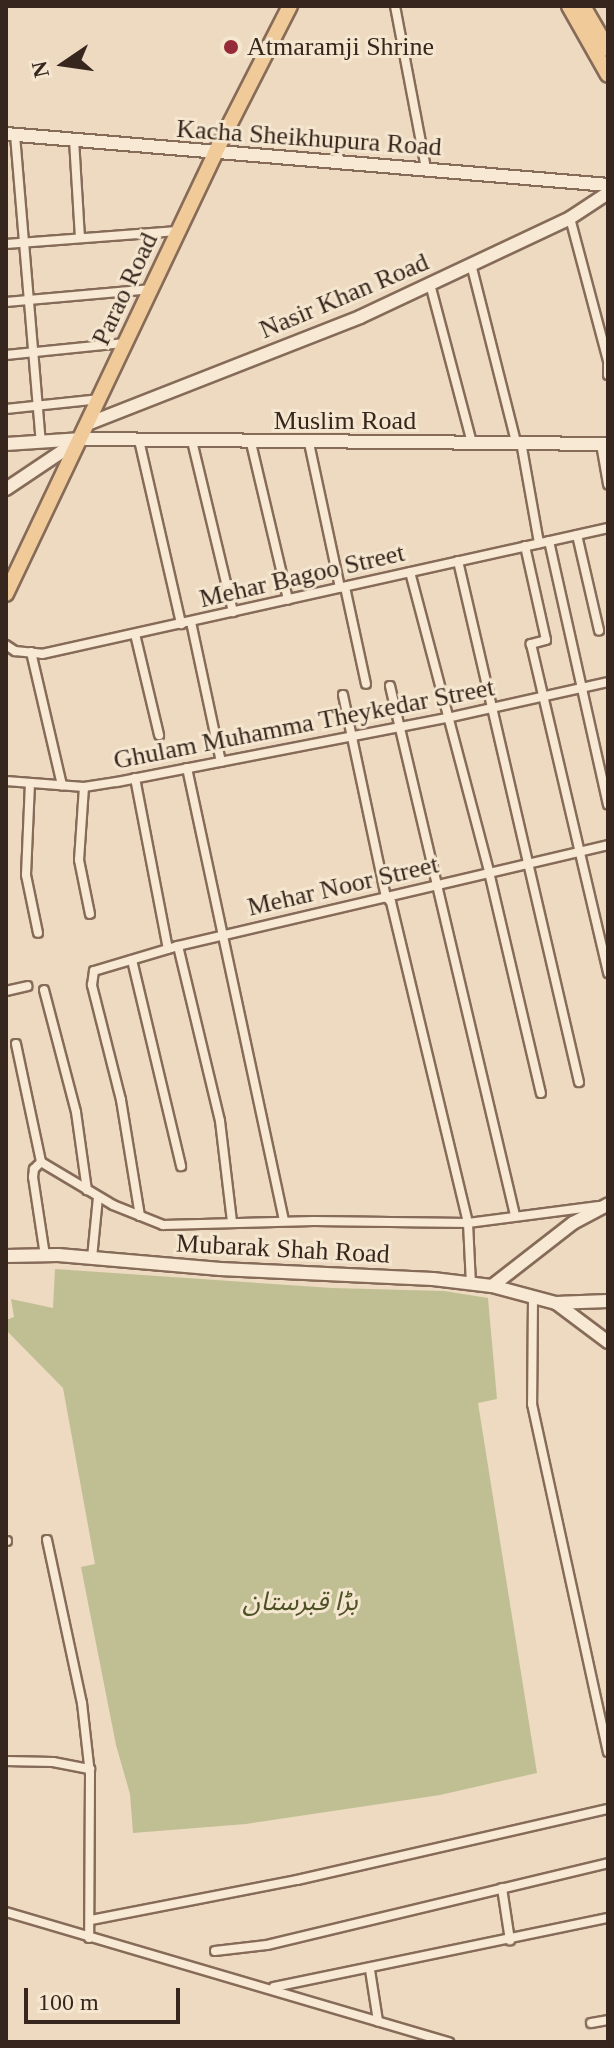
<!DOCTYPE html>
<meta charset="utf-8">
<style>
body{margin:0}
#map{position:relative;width:614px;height:2048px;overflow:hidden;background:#eddac1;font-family:"Times New Roman","Noto Sans Arabic",serif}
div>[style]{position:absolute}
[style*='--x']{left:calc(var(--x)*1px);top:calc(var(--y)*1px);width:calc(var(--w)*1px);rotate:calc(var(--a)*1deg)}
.cemetery>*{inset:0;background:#c0bf94}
.roads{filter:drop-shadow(2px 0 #866b59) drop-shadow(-2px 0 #866b59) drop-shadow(0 2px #866b59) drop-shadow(0 -2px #866b59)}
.street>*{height:8px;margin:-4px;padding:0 4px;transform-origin:4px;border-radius:4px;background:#f8e9d4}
.secondary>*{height:12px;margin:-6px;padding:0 6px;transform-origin:6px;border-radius:6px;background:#f8e9d4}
.primary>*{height:14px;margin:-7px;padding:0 7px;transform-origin:7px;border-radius:7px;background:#f1ca99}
.dots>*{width:22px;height:22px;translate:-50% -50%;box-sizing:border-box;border:4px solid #f5e6d0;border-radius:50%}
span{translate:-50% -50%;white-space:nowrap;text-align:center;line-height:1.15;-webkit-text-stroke:6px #f5e6d0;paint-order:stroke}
.poi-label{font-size:26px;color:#36261d}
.left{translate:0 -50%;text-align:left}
.street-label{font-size:26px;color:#36261d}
.park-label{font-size:26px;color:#4d5224;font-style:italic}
.frame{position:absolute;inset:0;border:8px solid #36261d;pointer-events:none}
.north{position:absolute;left:24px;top:24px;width:80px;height:80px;-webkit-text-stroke:6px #f5e6d0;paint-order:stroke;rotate:257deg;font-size:22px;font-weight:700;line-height:32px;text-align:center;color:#36261d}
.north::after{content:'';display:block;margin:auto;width:28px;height:36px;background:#36261d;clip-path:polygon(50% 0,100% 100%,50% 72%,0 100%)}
.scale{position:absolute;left:24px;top:1988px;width:156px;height:36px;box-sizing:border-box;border:4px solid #36261d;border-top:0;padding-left:10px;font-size:24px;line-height:28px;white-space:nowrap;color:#36261d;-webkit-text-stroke:6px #f5e6d0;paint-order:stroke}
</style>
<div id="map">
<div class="cemetery">
<i style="clip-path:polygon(55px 1269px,332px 1288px,444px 1291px,488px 1298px,497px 1399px,478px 1403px,537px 1773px,440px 1795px,246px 1824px,133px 1833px,130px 1794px,116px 1745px,81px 1567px,95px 1564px,63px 1388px,6px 1330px,6px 1320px,14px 1317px,11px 1299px,53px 1308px)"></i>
</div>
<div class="roads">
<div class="street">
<i style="--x:395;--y:6;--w:166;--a:79.2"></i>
<i style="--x:15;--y:135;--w:308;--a:85.2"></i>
<i style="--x:74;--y:140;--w:98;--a:86.5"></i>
<i style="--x:570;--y:218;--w:148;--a:75.1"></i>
<i style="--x:6;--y:244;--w:172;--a:-4.3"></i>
<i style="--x:471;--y:264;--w:184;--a:75.8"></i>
<i style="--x:430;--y:284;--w:164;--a:75.2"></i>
<i style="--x:6;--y:302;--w:147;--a:-5.1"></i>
<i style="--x:6;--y:355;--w:120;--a:-5.8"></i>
<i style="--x:608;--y:364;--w:11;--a:90"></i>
<i style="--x:6;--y:409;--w:95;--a:-6.1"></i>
<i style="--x:139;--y:440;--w:189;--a:77.1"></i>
<i style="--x:192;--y:441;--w:176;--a:76.5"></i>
<i style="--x:521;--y:442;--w:103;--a:79.9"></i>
<i style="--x:251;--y:443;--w:161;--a:76.7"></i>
<i style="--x:309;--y:443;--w:148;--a:77.9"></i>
<i style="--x:601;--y:444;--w:41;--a:80.1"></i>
<i style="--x:577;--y:535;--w:98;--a:77"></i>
<i style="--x:549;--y:541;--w:270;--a:77.4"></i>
<i style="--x:525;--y:546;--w:96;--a:77.4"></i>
<i style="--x:546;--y:640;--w:16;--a:165"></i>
<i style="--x:531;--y:644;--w:338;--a:76.8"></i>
<i style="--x:458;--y:561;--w:535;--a:76.93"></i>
<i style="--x:410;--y:572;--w:310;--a:75.2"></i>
<i style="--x:489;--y:872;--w:227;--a:76.8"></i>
<i style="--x:345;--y:587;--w:99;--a:77.8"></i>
<i style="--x:191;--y:622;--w:143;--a:77.9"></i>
<i style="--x:135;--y:634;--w:104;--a:76.6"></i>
<i style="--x:6;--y:645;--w:11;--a:34"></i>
<i style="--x:15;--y:651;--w:27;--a:6"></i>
<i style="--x:42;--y:654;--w:580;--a:-12.55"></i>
<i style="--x:31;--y:652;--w:137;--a:76.9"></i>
<i style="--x:390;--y:686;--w:544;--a:76.71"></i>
<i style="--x:343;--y:695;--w:207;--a:78"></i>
<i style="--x:386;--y:897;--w:7;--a:45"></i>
<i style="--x:391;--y:902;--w:330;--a:76.5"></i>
<i style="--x:468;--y:1223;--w:61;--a:87.2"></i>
<i style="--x:187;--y:768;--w:463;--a:77.9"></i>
<i style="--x:135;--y:778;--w:174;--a:79.1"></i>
<i style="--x:6;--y:781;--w:78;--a:4.4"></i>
<i style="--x:84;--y:787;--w:33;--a:-9"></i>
<i style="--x:117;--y:782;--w:336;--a:-11"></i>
<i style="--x:447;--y:718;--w:165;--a:-12.6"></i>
<i style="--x:30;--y:783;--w:92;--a:92.5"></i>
<i style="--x:26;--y:875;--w:59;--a:78.3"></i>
<i style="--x:84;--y:787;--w:73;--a:93.9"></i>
<i style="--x:79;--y:860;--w:55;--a:78.5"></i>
<i style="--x:178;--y:946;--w:180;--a:76.5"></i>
<i style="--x:220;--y:1121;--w:102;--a:83.2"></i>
<i style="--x:132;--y:960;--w:212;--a:76.6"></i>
<i style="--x:44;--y:990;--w:126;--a:75.3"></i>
<i style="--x:76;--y:1112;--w:79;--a:82"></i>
<i style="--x:6;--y:991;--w:22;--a:-13"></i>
<i style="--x:16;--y:1044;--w:121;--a:78"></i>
<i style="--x:41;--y:1162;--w:84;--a:30.8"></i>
<i style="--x:113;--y:1205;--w:54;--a:21.8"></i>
<i style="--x:163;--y:1225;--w:151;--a:-1.5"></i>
<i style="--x:314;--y:1221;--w:154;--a:0.7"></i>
<i style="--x:468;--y:1223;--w:132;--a:-7.4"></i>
<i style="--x:41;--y:1162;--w:10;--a:135"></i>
<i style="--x:34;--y:1169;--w:8;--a:97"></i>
<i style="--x:33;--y:1177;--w:79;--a:81.3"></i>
<i style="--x:140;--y:1216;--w:118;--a:-99.3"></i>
<i style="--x:121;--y:1100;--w:119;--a:-104.2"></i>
<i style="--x:92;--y:985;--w:14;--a:-82"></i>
<i style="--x:94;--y:971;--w:88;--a:-16.6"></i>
<i style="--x:178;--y:946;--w:442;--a:-13.2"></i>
<i style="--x:92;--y:1258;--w:61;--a:-84.4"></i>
<i style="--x:533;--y:1298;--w:106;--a:90.5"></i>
<i style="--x:532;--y:1404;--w:356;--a:77.7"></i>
<i style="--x:47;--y:1540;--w:167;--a:77.9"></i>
<i style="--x:82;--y:1703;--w:71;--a:83.6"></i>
<i style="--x:90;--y:1774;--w:164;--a:90.3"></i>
<i style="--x:6;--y:1541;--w:1;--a:0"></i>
<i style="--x:6;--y:1761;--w:47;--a:1.2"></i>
<i style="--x:53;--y:1762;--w:38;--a:11"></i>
<i style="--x:502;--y:1888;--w:53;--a:81.3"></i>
<i style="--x:6;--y:1912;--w:462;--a:16.4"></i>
<i style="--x:91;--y:1920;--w:210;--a:-11"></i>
<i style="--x:297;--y:1880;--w:319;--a:-12.9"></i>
<i style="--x:215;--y:1951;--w:52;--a:-6.6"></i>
<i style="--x:267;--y:1945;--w:351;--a:-13.5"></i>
<i style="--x:370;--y:1970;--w:52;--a:81.1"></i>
<i style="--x:274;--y:1987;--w:341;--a:-11.7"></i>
<i style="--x:591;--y:2023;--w:17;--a:-10"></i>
</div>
<div class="secondary">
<i style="--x:6;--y:134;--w:604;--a:4.84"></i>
<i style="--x:90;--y:423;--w:290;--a:-21.4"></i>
<i style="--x:360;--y:317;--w:232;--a:-25.2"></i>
<i style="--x:570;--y:218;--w:45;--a:-33.3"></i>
<i style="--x:6;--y:444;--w:76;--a:-3.8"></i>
<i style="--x:82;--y:439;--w:526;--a:0.54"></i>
<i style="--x:6;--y:489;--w:88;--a:-33.9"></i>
<i style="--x:6;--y:1256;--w:52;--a:-1.1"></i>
<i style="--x:58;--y:1255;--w:163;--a:4.9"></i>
<i style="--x:220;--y:1269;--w:213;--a:2.7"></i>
<i style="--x:433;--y:1279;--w:59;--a:6.8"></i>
<i style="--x:492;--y:1286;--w:66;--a:14.9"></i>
<i style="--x:556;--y:1303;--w:52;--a:-2.2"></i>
<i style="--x:492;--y:1286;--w:103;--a:-37.9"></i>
<i style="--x:573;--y:1223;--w:40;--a:-28"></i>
<i style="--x:556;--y:1303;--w:65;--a:36.9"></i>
</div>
<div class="primary">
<i style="--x:569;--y:6;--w:79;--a:60.5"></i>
<i style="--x:583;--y:6;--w:50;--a:59.8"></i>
<i style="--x:6;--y:594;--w:488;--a:-64.6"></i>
<i style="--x:215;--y:153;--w:165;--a:-63"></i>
</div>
</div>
<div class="dots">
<i style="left:231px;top:47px;background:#952a38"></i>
</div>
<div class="poi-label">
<span class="left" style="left:247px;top:47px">Atmaramji Shrine</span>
</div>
<div class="street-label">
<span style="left:309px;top:138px;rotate:4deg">Kacha Sheikhupura Road</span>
<span style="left:125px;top:289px;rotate:-65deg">Parao Road</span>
<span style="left:344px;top:296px;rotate:-23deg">Nasir Khan Road</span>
<span style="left:345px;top:421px">Muslim Road</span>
<span style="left:302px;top:576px;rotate:-13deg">Mehar Bagoo Street</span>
<span style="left:304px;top:724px;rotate:-11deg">Ghulam Muhamma Theykedar Street</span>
<span style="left:343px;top:886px;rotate:-13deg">Mehar Noor Street</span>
<span style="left:283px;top:1249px;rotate:3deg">Mubarak Shah Road</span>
</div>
<div class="park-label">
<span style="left:300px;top:1602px">بڑا قبرستان</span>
</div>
<div class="frame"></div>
<div class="north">N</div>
<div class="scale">100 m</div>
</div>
